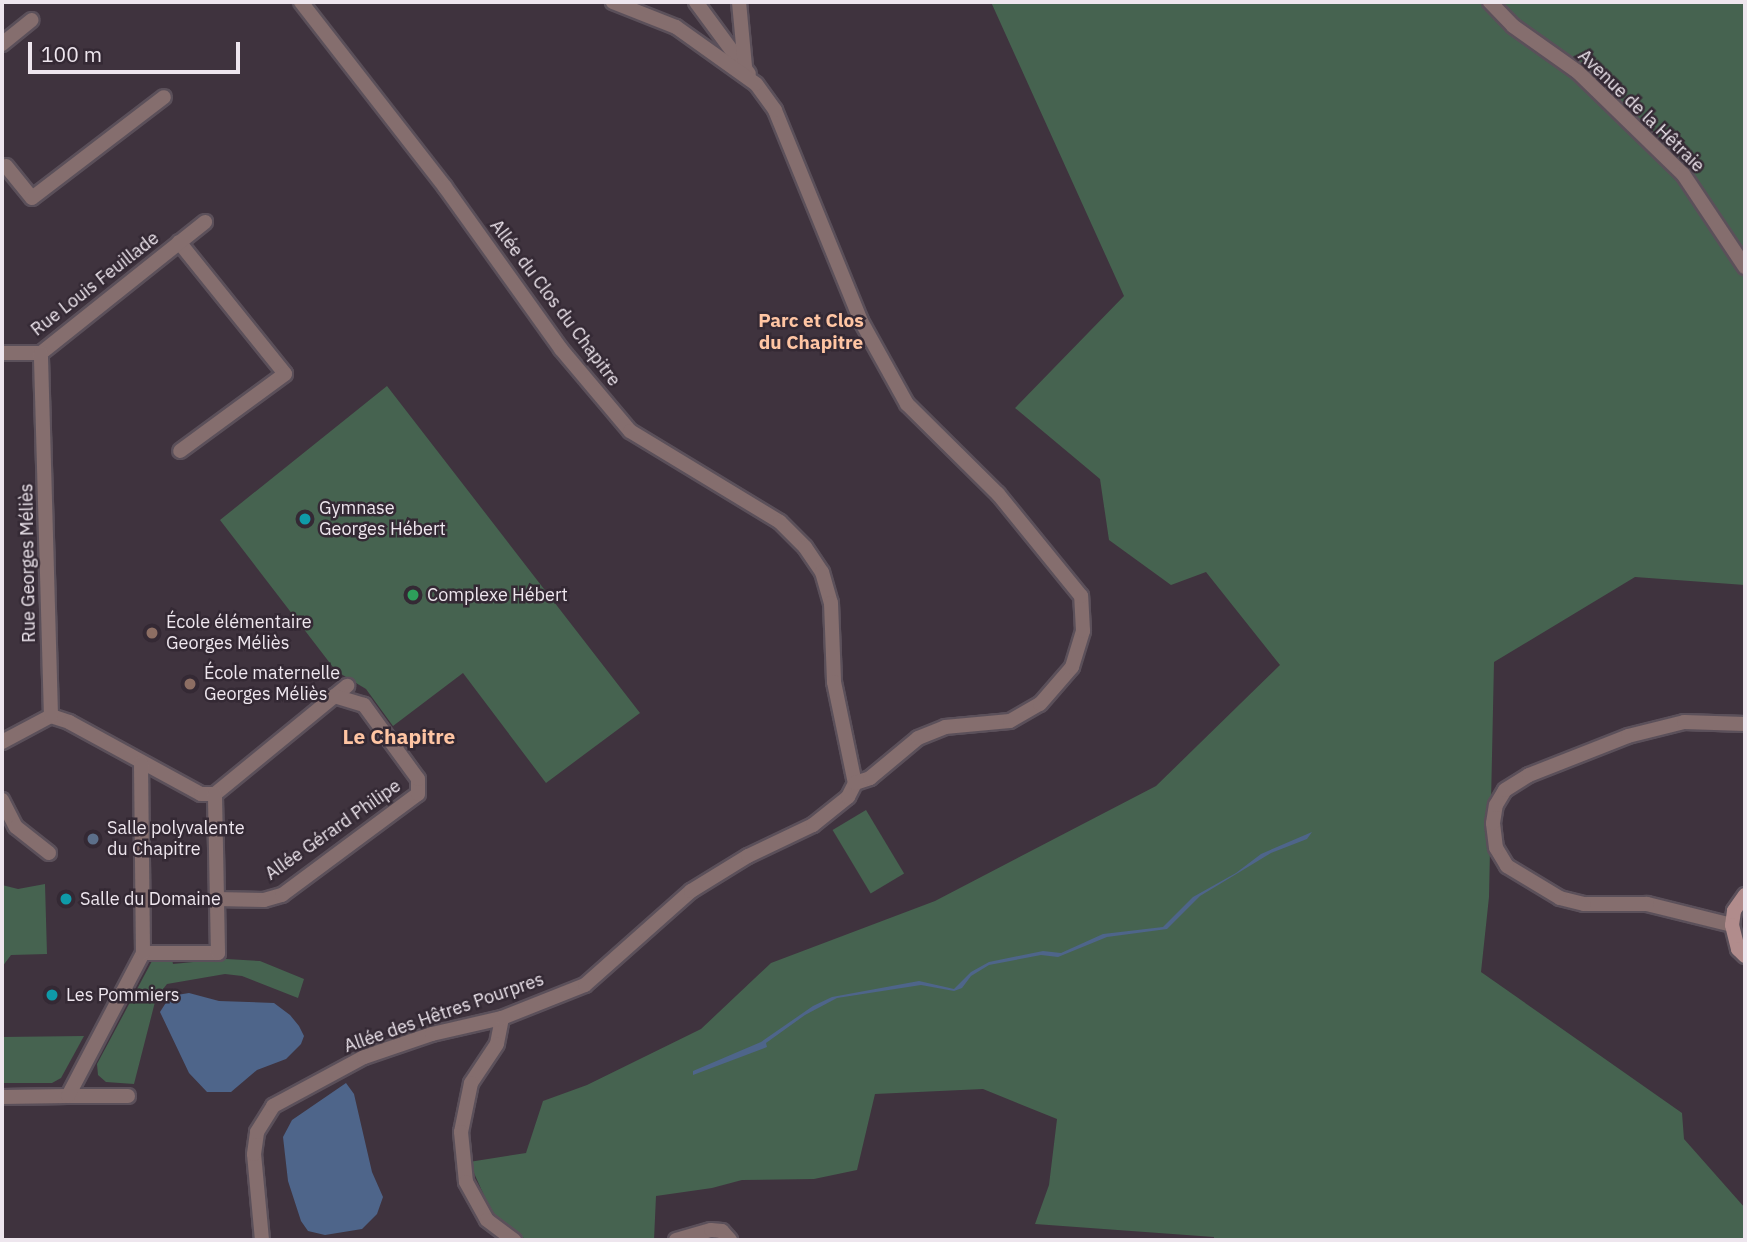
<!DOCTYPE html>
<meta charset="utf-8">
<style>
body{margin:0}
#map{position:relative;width:1747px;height:1242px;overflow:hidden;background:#3f333e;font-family:"IBM Plex Sans",sans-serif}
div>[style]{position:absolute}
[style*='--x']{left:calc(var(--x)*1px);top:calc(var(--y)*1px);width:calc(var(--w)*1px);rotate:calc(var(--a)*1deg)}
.green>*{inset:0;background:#466350;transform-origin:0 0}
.water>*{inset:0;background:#4e658a}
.roads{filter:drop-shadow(2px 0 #5b505a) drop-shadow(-2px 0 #5b505a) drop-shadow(0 2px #5b505a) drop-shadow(0 -2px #5b505a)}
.street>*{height:14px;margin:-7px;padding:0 7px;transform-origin:7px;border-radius:7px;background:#856e6e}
.secondary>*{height:14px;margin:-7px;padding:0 7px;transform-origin:7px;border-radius:7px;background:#b18c8c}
.dots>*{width:19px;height:19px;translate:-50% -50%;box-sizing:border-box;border:4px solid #342934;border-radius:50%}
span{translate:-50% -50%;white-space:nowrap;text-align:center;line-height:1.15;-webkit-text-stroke:5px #342934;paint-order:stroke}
.street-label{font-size:18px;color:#eee6ee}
.poi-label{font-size:18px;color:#eee6ee}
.left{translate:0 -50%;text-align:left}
.neighbourhood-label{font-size:19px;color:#ffc5a3;font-weight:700}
.quarter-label{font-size:21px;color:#ffc5a3;font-weight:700}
.frame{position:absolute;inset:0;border:4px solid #eee6ee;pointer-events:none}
.scale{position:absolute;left:28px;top:42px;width:212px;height:32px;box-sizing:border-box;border:4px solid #eee6ee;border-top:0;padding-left:9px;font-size:21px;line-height:24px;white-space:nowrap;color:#eee6ee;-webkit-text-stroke:5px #342934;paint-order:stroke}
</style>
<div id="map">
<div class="green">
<i style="clip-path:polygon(991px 2px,1745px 2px,1745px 585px,1635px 577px,1494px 662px,1489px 897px,1481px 972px,1682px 1113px,1684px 1139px,1745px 1208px,1745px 1240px,1214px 1240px,1214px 1237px,1035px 1224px,1049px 1185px,1057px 1119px,983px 1089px,875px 1094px,857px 1170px,814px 1179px,742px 1180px,712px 1188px,656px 1196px,654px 1240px,528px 1240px,515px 1234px,492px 1213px,469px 1162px,526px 1153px,543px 1101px,587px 1085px,701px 1029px,771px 963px,935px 901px,1156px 786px,1280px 665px,1206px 572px,1171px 585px,1109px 540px,1100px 479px,1015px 408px,1124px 296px)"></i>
<i style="clip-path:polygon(387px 386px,640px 713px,546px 783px,463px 673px,393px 726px,366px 689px,336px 671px,220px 520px)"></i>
<i style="left:866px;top:810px;width:74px;height:39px;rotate:59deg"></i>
<i style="clip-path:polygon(45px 884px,47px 954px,11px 955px,2px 967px,2px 885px,18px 889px)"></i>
<i style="clip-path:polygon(193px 957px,260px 961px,304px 979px,298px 998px,242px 976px,225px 974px,167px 984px,156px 998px,134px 1084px,106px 1082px,98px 1075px,97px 1064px,152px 961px,172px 959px,173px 964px,193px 962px)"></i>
<i style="clip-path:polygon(84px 1036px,61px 1078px,52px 1083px,2px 1083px,2px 1037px)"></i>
</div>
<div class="water">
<i style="clip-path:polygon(1312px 832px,1307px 839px,1271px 853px,1200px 896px,1167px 929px,1107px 937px,1058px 957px,1041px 955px,989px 965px,971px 976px,962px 988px,954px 991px,921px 985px,837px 998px,805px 1015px,766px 1043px,767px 1047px,693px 1075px,693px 1071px,761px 1042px,813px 1006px,832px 997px,919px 981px,954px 989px,971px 972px,989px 962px,1043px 951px,1061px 953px,1103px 934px,1163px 927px,1193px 897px,1236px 873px,1261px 854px)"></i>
<i style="clip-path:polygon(189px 993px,219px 1001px,274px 1003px,290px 1015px,299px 1026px,304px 1036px,301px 1044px,286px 1059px,257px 1070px,231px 1092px,207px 1092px,189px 1073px,160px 1012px,167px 1001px,177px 995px)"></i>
<i style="clip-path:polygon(346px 1083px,354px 1094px,372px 1172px,383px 1197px,377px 1214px,362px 1229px,325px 1235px,308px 1231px,301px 1221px,288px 1181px,283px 1137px,292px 1120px)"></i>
</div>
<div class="roads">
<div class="street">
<i style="--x:301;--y:2;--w:234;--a:52.1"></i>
<i style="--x:445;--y:187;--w:199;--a:54.4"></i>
<i style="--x:561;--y:349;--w:107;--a:49.9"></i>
<i style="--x:630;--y:431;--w:175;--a:31.2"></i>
<i style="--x:780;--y:522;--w:35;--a:45"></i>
<i style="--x:805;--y:547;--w:30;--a:56"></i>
<i style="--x:822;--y:572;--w:32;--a:74"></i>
<i style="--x:831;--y:603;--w:79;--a:87.8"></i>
<i style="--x:834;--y:682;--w:103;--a:78.3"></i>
<i style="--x:696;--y:2;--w:89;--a:53.6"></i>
<i style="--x:739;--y:2;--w:65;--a:84.7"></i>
<i style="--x:1490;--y:2;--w:33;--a:46"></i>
<i style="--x:1513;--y:26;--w:80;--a:35.3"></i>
<i style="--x:1578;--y:72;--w:146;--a:44.2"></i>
<i style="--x:1683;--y:174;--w:112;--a:56.3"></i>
<i style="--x:2;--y:44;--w:38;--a:-39"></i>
<i style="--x:6;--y:166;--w:41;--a:50.9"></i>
<i style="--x:32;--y:198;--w:166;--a:-37.4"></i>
<i style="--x:179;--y:242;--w:169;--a:51.2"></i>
<i style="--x:285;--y:374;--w:130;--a:143.7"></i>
<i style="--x:2;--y:353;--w:39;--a:0"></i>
<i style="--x:41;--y:353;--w:210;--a:-38.6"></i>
<i style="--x:51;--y:716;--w:19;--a:18"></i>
<i style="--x:69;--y:722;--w:150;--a:28.6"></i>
<i style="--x:201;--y:794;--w:14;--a:0"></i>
<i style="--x:215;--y:794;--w:171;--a:-39.3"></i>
<i style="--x:2;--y:742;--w:55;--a:-28"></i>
<i style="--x:51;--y:716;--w:363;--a:-91.6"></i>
<i style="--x:2;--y:800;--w:30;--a:63"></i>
<i style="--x:16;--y:827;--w:42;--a:38.2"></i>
<i style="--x:216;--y:899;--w:48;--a:1.2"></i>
<i style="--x:264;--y:900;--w:19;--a:-16"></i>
<i style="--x:282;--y:895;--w:169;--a:-36.6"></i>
<i style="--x:418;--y:794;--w:15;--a:-90"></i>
<i style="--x:418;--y:779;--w:92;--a:-126.1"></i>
<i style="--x:364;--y:705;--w:31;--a:-163"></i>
<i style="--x:1732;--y:925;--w:88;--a:-166.1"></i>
<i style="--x:1647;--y:904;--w:63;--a:180"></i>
<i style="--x:1584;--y:904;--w:25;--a:-166"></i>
<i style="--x:1560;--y:898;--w:62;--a:-148.9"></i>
<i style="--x:1507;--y:866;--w:21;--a:-121"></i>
<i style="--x:1496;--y:848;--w:25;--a:-97"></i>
<i style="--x:1493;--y:823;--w:18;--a:-81"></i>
<i style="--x:1496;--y:805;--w:17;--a:-59"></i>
<i style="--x:1505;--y:790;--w:28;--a:-32"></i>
<i style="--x:1529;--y:775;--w:106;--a:-21.5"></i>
<i style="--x:1628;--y:736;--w:58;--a:-14"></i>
<i style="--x:1684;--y:722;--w:61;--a:1.9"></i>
<i style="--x:143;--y:953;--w:75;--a:0"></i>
<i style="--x:218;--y:953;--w:159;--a:-91.1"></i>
<i style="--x:502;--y:1018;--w:26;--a:101"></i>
<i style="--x:497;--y:1044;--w:47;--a:123.7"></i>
<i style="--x:471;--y:1083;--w:50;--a:101.5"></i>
<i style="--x:461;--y:1132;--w:50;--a:84.3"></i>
<i style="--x:466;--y:1182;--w:43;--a:61.1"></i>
<i style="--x:487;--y:1220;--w:34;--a:37"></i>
<i style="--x:68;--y:1096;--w:60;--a:0"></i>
<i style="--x:2;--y:1097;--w:66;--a:-0.9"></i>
<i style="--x:68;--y:1096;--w:161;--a:-62.3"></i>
<i style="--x:143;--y:953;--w:190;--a:-90.6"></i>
<i style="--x:262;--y:1240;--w:86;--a:-95.3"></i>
<i style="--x:254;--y:1154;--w:22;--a:-82"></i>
<i style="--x:257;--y:1132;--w:31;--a:-58"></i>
<i style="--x:273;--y:1106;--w:103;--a:-28.3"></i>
<i style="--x:364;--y:1057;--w:72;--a:-18.7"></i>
<i style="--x:432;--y:1034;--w:72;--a:-12.9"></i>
<i style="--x:502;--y:1018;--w:89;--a:-21.7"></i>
<i style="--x:585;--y:985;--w:142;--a:-41.6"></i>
<i style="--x:691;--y:891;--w:67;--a:-31.6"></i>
<i style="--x:748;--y:856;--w:72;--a:-25.5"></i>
<i style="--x:813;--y:825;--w:45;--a:-38.7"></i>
<i style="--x:848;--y:797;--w:16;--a:-63"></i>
<i style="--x:855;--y:783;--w:16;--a:-18"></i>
<i style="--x:870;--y:778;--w:62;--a:-39.8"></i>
<i style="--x:918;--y:738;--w:29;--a:-22"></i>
<i style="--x:945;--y:727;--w:65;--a:-5.3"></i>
<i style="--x:1010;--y:721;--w:34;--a:-30"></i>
<i style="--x:1040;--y:704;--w:49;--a:-49.1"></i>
<i style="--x:1072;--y:667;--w:38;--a:-73"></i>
<i style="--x:1083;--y:631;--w:35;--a:-93"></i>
<i style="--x:1081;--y:596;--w:132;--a:-129.1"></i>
<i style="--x:998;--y:494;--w:128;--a:-135.3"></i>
<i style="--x:907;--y:404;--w:95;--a:-119"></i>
<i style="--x:861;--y:321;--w:228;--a:-112.2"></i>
<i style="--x:775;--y:110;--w:32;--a:-126"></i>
<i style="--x:756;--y:84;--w:98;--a:-144.5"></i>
<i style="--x:676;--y:27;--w:68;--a:-158.4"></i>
<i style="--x:676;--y:1240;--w:36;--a:-16"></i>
<i style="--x:711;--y:1230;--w:11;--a:5"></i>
<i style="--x:722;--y:1231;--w:12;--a:48"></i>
</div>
<div class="secondary">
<i style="--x:1745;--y:895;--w:19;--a:125"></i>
<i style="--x:1734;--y:911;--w:14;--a:98"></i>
<i style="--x:1732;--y:925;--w:25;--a:76"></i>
<i style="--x:1738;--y:949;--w:10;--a:45"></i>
</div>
</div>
<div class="dots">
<i style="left:305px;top:519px;background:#0f9aa8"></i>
<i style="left:413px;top:595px;background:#2e9e5b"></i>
<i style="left:152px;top:633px;background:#8d6e63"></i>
<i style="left:190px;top:684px;background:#8d6e63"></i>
<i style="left:93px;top:839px;background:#5c6f8a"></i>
<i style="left:66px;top:899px;background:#0f9aa8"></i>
<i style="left:52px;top:995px;background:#0f9aa8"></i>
</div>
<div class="street-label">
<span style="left:1641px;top:111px;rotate:44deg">Avenue de la Hêtraie</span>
<span style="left:95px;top:284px;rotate:-38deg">Rue Louis Feuillade</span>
<span style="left:555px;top:303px;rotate:53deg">Allée du Clos du Chapitre</span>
<span style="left:28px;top:563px;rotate:-91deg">Rue Georges Méliès</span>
<span style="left:333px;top:830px;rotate:-35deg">Allée Gérard Philipe</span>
<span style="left:444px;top:1013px;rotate:-19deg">Allée des Hêtres Pourpres</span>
</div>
<div class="poi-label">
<span class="left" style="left:319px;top:519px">Gymnase<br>Georges Hébert</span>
<span class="left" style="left:427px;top:595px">Complexe Hébert</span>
<span class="left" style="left:166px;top:633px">École élémentaire<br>Georges Méliès</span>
<span class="left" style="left:204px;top:684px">École maternelle<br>Georges Méliès</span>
<span class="left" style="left:107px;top:839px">Salle polyvalente<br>du Chapitre</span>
<span class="left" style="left:80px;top:899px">Salle du Domaine</span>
<span class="left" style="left:66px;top:995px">Les Pommiers</span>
</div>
<div class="neighbourhood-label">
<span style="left:811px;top:332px">Parc et Clos<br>du Chapitre</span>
</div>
<div class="quarter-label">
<span style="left:399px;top:736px">Le Chapitre</span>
</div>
<div class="frame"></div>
<div class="scale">100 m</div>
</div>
